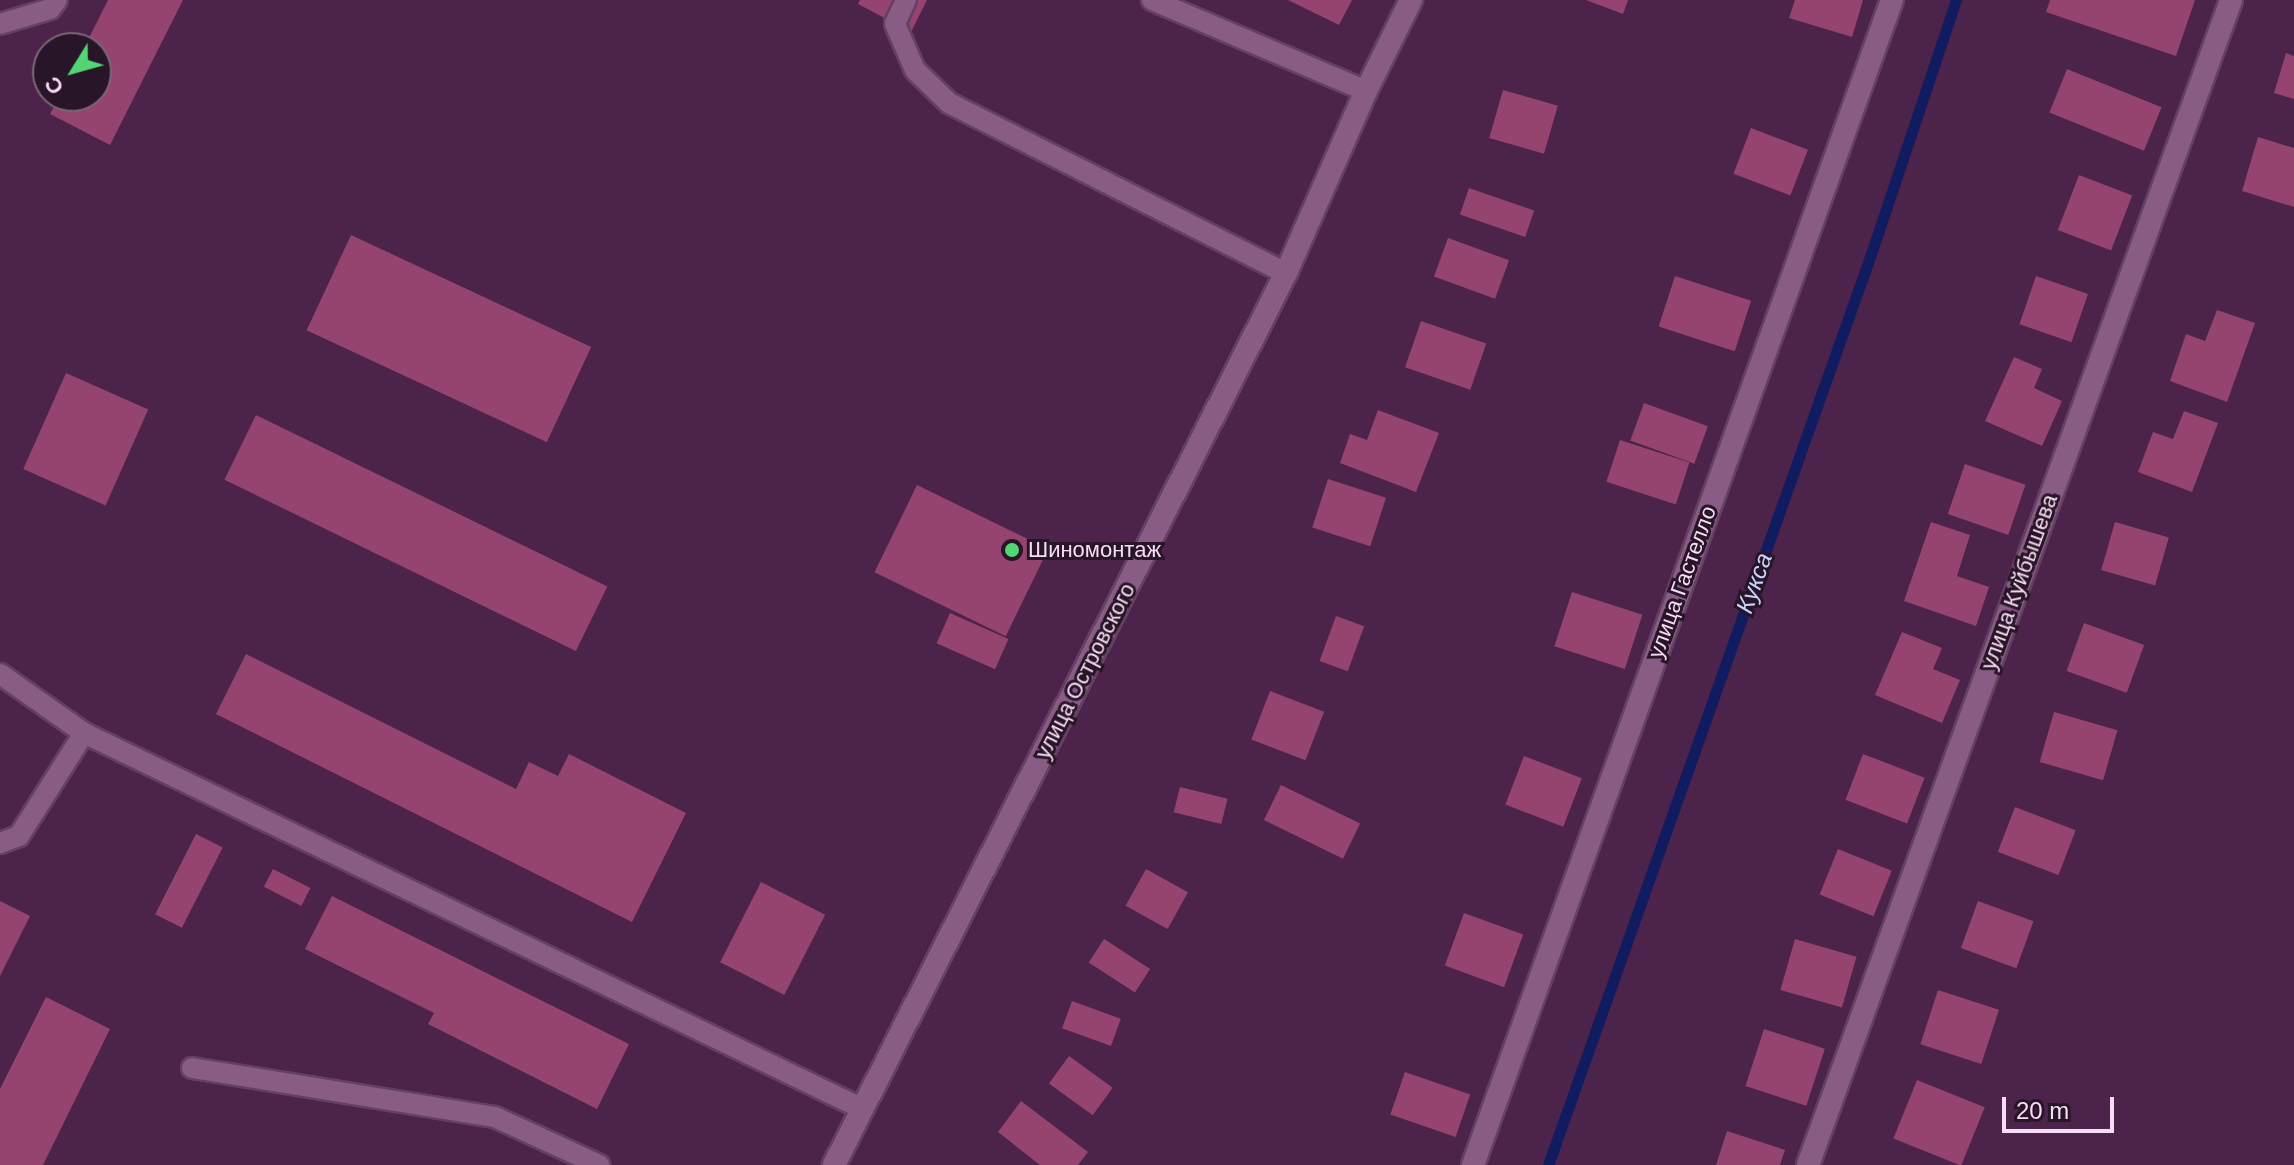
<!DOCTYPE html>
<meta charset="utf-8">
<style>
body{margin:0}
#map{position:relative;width:2294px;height:1165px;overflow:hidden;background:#4c234a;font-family:Helvetica,sans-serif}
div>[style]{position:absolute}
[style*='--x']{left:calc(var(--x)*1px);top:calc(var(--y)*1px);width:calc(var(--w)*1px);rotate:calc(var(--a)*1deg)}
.stream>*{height:11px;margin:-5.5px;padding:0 5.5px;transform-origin:5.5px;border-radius:5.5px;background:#101b60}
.building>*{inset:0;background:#954470;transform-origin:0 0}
.roads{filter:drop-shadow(2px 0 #644063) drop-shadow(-2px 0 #644063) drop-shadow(0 2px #644063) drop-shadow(0 -2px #644063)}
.service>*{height:20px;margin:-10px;padding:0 10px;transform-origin:10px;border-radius:10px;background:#895c86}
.minor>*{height:22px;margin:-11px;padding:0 11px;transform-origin:11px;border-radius:11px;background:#895c86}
.tertiary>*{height:22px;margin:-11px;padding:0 11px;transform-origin:11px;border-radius:11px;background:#895c86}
.dots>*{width:22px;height:22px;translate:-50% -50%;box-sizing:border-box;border:4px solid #281527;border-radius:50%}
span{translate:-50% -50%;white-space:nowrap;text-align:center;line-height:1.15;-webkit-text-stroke:6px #281527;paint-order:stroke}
.poi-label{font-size:22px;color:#f6dcf4}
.left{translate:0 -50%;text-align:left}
.street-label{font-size:22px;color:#f6dcf4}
.water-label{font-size:24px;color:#c4d4fd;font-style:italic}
.north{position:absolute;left:32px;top:32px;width:80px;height:80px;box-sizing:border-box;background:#281527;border:2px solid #7a6579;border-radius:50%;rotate:233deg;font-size:22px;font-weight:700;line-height:32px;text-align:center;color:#f6dcf4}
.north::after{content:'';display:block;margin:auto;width:28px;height:36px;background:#52d673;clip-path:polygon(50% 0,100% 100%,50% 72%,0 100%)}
.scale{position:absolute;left:2002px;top:1097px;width:112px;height:36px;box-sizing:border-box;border:4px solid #f6dcf4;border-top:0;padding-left:10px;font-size:24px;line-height:28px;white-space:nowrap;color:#f6dcf4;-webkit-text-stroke:6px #281527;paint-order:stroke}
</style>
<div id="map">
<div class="stream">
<i style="--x:1548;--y:1165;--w:967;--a:-70.48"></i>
<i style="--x:1871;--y:254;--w:268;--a:-71.5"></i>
</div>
<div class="building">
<i style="clip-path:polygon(108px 0,183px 0,110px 145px,50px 114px,60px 96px,96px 96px,96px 48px,84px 48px)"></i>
<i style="clip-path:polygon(860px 0,927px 0,911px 32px,858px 4px)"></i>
<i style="clip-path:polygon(1288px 0,1352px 0,1339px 25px)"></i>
<i style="clip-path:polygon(1586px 0,1628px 0,1623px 14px)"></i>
<i style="clip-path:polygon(1795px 0,1863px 0,1852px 37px,1789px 18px)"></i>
<i style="clip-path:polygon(2050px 0,2195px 0,2176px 56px,2046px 12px)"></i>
<i style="clip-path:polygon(2286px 53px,2294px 56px,2294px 99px,2274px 93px)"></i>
<i style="left:2067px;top:69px;width:102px;height:47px;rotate:22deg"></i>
<i style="left:1503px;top:90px;width:57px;height:50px;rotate:16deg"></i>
<i style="left:1751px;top:128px;width:61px;height:49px;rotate:21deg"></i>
<i style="clip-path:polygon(2258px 137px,2294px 148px,2294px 207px,2242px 191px)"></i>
<i style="left:2079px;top:175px;width:57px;height:59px;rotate:21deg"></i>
<i style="left:1469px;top:188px;width:69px;height:28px;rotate:19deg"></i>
<i style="left:351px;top:235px;width:265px;height:105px;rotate:25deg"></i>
<i style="left:1448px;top:238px;width:65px;height:41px;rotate:20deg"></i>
<i style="left:1675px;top:276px;width:80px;height:53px;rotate:18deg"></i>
<i style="left:2036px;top:276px;width:55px;height:51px;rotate:19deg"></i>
<i style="clip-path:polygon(2217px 310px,2255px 323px,2227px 402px,2170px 381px,2186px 334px,2205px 341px)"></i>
<i style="left:1421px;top:321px;width:69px;height:49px;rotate:19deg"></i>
<i style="clip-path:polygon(2014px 357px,2042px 369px,2034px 388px,2062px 401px,2042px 446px,1985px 421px)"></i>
<i style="left:66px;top:373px;width:90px;height:105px;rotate:24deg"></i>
<i style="left:1644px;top:403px;width:68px;height:40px;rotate:20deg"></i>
<i style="clip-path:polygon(1378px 410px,1439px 433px,1416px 492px,1340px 463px,1350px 434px,1367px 440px)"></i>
<i style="clip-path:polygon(2184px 411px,2218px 423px,2192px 492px,2138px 472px,2153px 432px,2173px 439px)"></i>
<i style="left:256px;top:415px;width:391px;height:72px;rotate:26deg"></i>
<i style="left:1620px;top:440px;width:73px;height:44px;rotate:18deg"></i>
<i style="left:1965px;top:464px;width:64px;height:53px;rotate:19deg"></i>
<i style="left:1328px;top:479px;width:61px;height:51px;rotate:18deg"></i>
<i style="left:917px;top:485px;width:146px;height:97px;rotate:26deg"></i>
<i style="clip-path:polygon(1931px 522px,1970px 535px,1957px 576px,1989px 587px,1976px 626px,1904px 601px)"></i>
<i style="left:2115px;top:522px;width:56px;height:50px;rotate:16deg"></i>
<i style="left:1572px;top:592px;width:74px;height:57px;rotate:18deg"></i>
<i style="left:950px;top:613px;width:64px;height:33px;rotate:24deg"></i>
<i style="left:1336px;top:616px;width:30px;height:48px;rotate:20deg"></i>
<i style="left:2084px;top:623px;width:64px;height:51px;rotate:20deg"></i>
<i style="clip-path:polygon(1902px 632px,1942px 648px,1933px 669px,1960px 680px,1942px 723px,1875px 695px)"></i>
<i style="clip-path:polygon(246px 654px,516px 789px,529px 762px,558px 776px,569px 754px,686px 813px,632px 922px,216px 714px)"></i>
<i style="left:1270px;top:691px;width:58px;height:52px;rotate:21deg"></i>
<i style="left:2054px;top:712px;width:66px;height:52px;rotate:16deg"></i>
<i style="left:1863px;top:754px;width:66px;height:49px;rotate:21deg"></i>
<i style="left:1524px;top:756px;width:62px;height:52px;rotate:21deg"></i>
<i style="left:1281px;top:785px;width:88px;height:39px;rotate:26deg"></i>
<i style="left:1180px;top:787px;width:49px;height:26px;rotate:14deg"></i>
<i style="left:2015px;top:807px;width:65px;height:48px;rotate:21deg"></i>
<i style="left:196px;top:834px;width:30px;height:90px;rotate:27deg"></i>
<i style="left:1838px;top:849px;width:58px;height:49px;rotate:22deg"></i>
<i style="left:273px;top:869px;width:42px;height:20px;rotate:27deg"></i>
<i style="left:1146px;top:869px;width:48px;height:42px;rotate:29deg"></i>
<i style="left:761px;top:882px;width:72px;height:90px;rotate:27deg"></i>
<i style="clip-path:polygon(332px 896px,629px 1044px,597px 1109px,428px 1024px,434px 1013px,305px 949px)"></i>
<i style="clip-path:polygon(0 901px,30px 916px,0 976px)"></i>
<i style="left:1978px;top:901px;width:59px;height:50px;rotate:20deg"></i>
<i style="left:1464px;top:913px;width:63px;height:56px;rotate:20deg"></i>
<i style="left:1104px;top:939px;width:55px;height:28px;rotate:33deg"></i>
<i style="left:1795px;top:939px;width:64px;height:53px;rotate:16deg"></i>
<i style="left:1938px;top:990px;width:64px;height:57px;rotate:18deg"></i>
<i style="clip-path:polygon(46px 997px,110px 1029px,43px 1165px,0 1165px,0 1089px)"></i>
<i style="left:1072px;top:1001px;width:52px;height:29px;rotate:20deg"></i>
<i style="left:1764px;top:1029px;width:64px;height:60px;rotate:18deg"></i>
<i style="left:1069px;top:1056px;width:54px;height:34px;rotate:36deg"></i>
<i style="left:1405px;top:1072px;width:69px;height:45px;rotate:19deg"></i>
<i style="left:1917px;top:1080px;width:73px;height:63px;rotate:22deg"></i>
<i style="clip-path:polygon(1021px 1101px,1088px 1152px,1078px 1165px,1040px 1165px,998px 1132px)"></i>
<i style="clip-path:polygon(1727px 1131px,1785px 1150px,1780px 1165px,1716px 1165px)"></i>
</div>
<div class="roads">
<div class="service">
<i style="--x:906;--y:0;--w:26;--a:115"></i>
<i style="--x:895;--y:24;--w:50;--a:66.5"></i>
<i style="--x:915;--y:70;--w:47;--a:44.1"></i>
<i style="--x:949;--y:103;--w:377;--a:26.8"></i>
<i style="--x:1152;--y:0;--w:233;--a:23"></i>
<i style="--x:0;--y:24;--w:52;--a:-16.7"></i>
<i style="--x:50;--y:9;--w:11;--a:-52"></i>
<i style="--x:0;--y:674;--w:103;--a:35.1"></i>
<i style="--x:84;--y:733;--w:865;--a:25.77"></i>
<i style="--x:0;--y:843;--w:20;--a:-20"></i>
<i style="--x:19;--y:836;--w:122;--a:-57.7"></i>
<i style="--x:192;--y:1068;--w:307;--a:9.2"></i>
<i style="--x:495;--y:1117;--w:115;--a:24.8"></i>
</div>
<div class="minor">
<i style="--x:1473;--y:1165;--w:1238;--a:-70.22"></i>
<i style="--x:1808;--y:1165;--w:1239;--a:-70.04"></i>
</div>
<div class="tertiary">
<i style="--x:834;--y:1165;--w:1000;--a:-63.13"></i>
<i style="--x:1286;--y:273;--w:199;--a:-66.3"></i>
<i style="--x:1366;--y:91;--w:102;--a:-63.7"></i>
</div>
</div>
<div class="dots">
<i style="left:1012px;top:550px;background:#52d673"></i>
</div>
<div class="poi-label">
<span class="left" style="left:1028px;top:550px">Шиномонтаж</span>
</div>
<div class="street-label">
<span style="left:1682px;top:582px;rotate:-70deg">улица Гастелло</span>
<span style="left:2019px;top:582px;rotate:-70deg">улица Куйбышева</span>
<span style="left:1085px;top:671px;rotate:-63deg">улица Островского</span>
</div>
<div class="water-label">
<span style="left:1754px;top:583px;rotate:-70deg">Кукса</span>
</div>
<div class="north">С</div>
<div class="scale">20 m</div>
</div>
